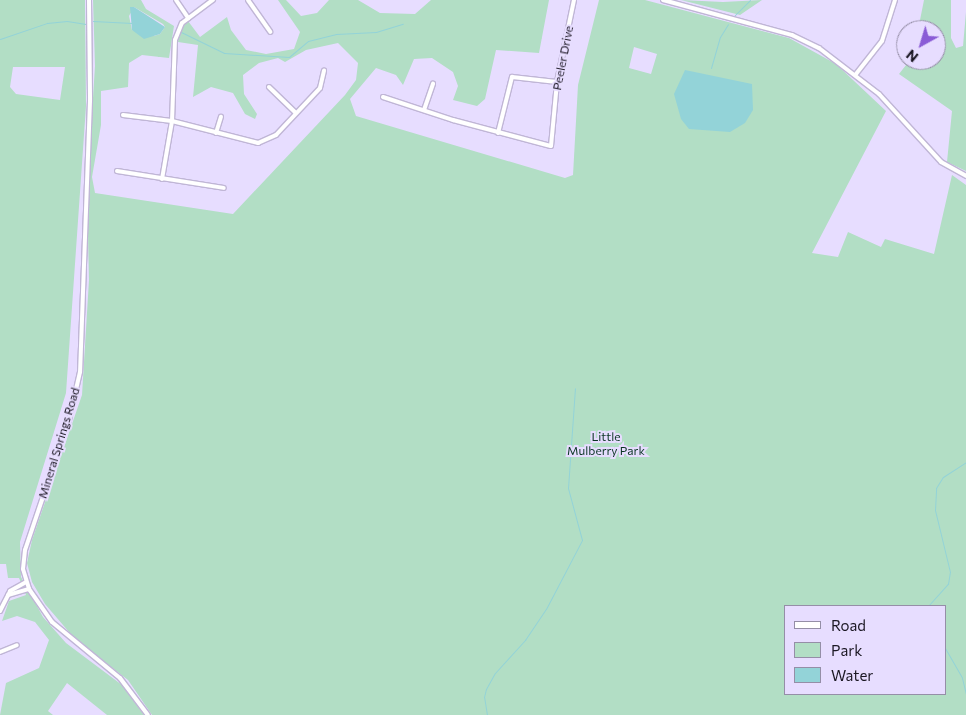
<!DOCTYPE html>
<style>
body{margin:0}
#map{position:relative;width:966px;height:715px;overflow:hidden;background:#e7ddff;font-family:Commissioner,sans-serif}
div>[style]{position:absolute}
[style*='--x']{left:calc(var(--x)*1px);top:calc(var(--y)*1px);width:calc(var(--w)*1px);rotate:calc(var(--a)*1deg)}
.green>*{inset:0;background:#b2dec5}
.water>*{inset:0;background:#93d3d8}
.stream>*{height:1px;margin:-0.5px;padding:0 0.5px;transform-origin:0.5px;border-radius:0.5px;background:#93d3d8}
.roads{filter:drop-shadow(1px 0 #c0b6d6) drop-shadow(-1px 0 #c0b6d6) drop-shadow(0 1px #c0b6d6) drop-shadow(0 -1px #c0b6d6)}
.minor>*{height:4px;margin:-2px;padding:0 2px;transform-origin:2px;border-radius:2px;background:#fff}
span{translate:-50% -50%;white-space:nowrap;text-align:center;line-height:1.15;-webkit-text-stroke:4px #e7ddff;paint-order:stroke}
.street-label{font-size:12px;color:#1b1723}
.park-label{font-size:12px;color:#093422}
.legend{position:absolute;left:784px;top:605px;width:162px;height:90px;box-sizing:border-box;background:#e7ddff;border:1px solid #958ea7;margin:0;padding:6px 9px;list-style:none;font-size:15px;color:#1b1723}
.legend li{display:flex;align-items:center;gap:10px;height:25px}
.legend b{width:25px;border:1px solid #958ea7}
.north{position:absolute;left:896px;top:20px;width:50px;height:50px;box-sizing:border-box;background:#e7ddff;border:1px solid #958ea7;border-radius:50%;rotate:219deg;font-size:14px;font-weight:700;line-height:20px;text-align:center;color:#1b1723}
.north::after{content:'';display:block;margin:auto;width:18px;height:22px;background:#8a5cd6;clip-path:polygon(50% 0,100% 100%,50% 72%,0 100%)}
</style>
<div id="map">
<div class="green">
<i style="clip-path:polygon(evenodd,0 0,85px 0,85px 4px,86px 106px,66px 393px,20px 542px,21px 577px,43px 617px,66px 643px,122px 685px,144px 715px,107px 715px,67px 683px,48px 711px,53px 715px,0 715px,6px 683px,39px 668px,49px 640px,35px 622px,17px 616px,2px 621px,9px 601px,26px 595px,19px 578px,8px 578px,6px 564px,0 564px,0 0,13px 67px,65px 67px,60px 100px,16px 94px,10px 87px,13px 67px)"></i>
<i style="clip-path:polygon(evenodd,93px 0,141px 0,146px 9px,174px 26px,169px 58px,142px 55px,129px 63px,128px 87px,101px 91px,101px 125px,92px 177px,95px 193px,233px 214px,345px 95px,356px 80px,358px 63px,338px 43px,306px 50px,285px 62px,278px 58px,259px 63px,243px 75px,244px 94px,257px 114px,255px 119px,245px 114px,233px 93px,211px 87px,193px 97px,198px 45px,178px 42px,180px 30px,188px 21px,200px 37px,227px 17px,231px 30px,246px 50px,266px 54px,294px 49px,300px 32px,278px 0,286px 0,301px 16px,317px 13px,329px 0,358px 0,380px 13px,415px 14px,431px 0,549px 0,539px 53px,496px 50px,485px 99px,477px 106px,453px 100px,458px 86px,453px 72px,432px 58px,414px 59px,403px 85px,396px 75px,376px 68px,350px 99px,356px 116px,565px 178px,573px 175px,578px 85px,599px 0,645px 0,789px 38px,836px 64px,886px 111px,812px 253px,838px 257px,848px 232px,881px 247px,885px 239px,934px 254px,952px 175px,966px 185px,966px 715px,152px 715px,128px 680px,75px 639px,45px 604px,32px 582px,27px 563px,32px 540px,82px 395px,89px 280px,87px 192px,95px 66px,93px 0,134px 7px,163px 24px,165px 27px,160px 34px,154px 36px,132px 30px,129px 16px,134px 7px,93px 0,634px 47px,657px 54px,651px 74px,629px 68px,634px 47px,93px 0,785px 606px,945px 606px,945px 694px,785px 694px,785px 606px)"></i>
<i style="clip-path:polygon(681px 0,723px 2px,762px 0,740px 15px)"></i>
<i style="clip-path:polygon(924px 0,951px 0,951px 38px,956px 48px,963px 46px,966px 12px,966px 171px,947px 162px,952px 111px,899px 74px,910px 60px,936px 60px,936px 30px,918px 30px)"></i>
</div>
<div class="water">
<i style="clip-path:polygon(130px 7px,134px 7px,165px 27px,160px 34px,144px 39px,132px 30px)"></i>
<i style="clip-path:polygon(685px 70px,752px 84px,753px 110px,745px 123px,730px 132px,689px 129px,681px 119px,674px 94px)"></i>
</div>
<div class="stream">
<i style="--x:733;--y:17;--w:24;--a:-45"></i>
<i style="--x:93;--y:21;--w:39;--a:3"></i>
<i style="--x:181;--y:32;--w:48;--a:26"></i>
<i style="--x:224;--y:53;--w:65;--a:3.5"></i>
<i style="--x:289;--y:57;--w:25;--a:-40"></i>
<i style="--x:308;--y:41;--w:29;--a:-14"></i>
<i style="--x:336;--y:34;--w:40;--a:-2.9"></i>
<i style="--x:376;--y:32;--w:28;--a:-17"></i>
<i style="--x:0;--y:39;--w:50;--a:-18.8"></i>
<i style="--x:47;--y:23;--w:20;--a:-6"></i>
<i style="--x:67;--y:21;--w:19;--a:9"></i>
<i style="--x:711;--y:68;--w:32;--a:-74"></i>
<i style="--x:720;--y:37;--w:15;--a:-58"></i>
<i style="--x:928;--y:606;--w:30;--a:-48"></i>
<i style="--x:948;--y:584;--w:12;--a:-81"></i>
<i style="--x:950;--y:572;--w:64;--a:-103.6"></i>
<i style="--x:935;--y:510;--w:22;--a:-87"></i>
<i style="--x:936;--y:488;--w:13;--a:-58"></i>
<i style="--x:943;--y:477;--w:27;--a:-33"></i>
<i style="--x:945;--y:648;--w:34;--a:60"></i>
<i style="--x:962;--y:678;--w:16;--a:76"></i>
<i style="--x:487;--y:715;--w:18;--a:-99"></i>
<i style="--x:484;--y:697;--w:8;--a:-76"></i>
<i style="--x:486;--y:689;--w:18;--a:-61"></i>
<i style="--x:495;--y:673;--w:45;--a:-47.7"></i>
<i style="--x:525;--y:640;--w:37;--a:-56"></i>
<i style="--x:546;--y:609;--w:78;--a:-62.4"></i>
<i style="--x:582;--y:540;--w:54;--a:-105.1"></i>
<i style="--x:568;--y:488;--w:100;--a:-86"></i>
</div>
<div class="roads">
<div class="minor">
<i style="--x:89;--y:0;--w:101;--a:89.4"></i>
<i style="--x:90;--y:101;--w:271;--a:92.1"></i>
<i style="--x:80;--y:372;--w:49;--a:102.9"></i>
<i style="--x:69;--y:420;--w:137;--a:108.7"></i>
<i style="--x:25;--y:550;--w:19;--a:96"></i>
<i style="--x:23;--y:569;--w:21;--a:73"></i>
<i style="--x:29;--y:589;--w:40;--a:55.1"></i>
<i style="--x:52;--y:622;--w:88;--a:39.5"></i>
<i style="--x:120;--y:678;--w:46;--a:52.9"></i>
<i style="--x:176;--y:0;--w:22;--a:56"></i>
<i style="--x:248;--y:0;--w:39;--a:55"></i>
<i style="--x:663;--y:0;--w:134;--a:15.2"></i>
<i style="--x:792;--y:35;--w:30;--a:26"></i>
<i style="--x:819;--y:48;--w:76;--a:37.5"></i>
<i style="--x:879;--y:94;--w:92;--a:47.6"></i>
<i style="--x:941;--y:162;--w:29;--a:29"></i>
<i style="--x:856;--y:74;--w:42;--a:-51.8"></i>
<i style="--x:882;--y:41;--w:43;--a:-72.4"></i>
<i style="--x:269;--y:87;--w:37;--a:44"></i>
<i style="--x:383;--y:97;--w:74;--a:18.2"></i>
<i style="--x:453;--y:120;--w:101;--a:14.9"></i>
<i style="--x:551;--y:146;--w:64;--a:-84.6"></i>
<i style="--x:557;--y:82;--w:84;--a:-78.3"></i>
<i style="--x:424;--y:110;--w:28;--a:-71"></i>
<i style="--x:123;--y:115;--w:49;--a:7"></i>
<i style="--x:172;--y:121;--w:89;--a:14.3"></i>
<i style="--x:258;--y:143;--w:20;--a:-24"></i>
<i style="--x:276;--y:135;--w:64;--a:-46.9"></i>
<i style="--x:320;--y:88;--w:18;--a:-77"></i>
<i style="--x:216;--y:133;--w:17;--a:-73"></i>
<i style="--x:498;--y:133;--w:58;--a:-76"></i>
<i style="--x:512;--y:77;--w:45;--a:6.3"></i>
<i style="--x:117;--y:171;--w:108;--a:9"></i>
<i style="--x:162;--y:179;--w:59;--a:-80.2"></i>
<i style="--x:172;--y:121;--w:81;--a:-87.9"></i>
<i style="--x:175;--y:40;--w:18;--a:-68"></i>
<i style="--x:182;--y:23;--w:39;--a:-37"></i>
<i style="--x:8;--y:595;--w:22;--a:-16"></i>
<i style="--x:0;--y:611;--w:22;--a:-63"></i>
<i style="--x:10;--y:591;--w:18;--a:-29"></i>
<i style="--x:0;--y:652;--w:18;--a:-22"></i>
</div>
</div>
<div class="street-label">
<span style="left:563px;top:58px;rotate:-79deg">Peeler Drive</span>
<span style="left:59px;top:443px;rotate:-73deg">Mineral Springs Road</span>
</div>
<div class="park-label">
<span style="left:606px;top:444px">Little<br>Mulberry Park</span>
</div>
<ul class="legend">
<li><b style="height:6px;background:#fff"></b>Road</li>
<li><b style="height:14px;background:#b2dec5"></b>Park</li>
<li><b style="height:14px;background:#93d3d8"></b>Water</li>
</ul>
<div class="north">N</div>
</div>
